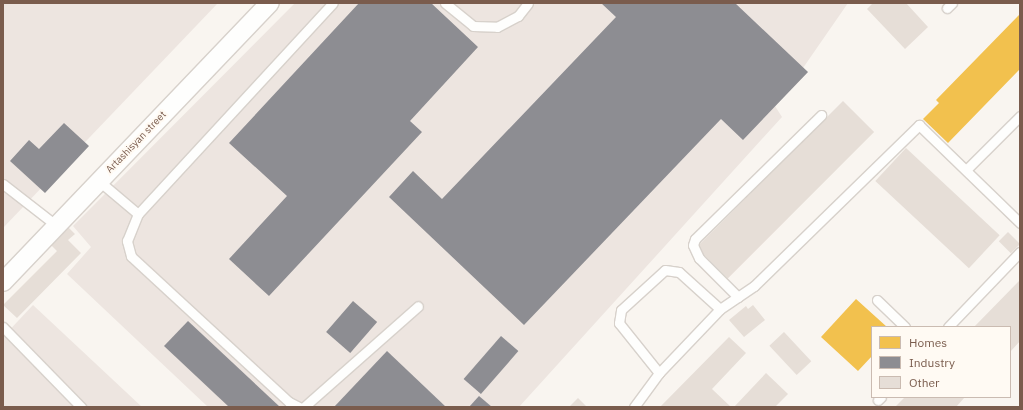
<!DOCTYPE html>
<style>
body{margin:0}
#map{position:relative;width:1023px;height:410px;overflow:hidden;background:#f9f5f0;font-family:"IBM Plex Sans",sans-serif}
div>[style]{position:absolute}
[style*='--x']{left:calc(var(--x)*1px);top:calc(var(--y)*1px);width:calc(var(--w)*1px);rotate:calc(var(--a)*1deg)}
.industrial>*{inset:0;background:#ede5e0}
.homes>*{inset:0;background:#f2c14e}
.industry>*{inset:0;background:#8d8d92;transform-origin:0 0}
.building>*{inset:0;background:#e6ded7;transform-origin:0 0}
.roads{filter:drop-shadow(1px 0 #d7d1cb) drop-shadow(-1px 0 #d7d1cb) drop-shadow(0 1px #d7d1cb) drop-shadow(0 -1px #d7d1cb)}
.service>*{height:9px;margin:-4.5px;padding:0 4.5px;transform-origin:4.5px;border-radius:4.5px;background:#fefefd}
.minor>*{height:18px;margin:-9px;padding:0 9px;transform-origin:9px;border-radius:9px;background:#fefefd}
span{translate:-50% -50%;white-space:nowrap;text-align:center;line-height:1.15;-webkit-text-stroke:4px #fffaf3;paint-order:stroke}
.street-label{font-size:10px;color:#7a5c4d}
.frame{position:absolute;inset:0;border:4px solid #7a5c4d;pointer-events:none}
.legend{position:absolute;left:871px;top:326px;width:140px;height:72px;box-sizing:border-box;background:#fffaf3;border:1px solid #cabbb1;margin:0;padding:5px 7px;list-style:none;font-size:12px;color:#7a5c4d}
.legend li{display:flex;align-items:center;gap:8px;height:20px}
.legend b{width:20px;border:1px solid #cabbb1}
</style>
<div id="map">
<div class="industrial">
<i style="clip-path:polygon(3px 3px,218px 3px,3px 228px)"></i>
<i style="clip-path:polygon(295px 3px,848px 3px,803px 68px,808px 72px,775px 106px,782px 117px,519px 407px,208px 407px,67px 274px,91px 247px,73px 226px)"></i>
<i style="clip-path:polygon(33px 305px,142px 407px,3px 407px,3px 337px)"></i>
</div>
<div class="homes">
<i style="clip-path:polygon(1020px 14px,1020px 69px,948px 143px,923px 119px,939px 103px,936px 100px)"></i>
<i style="clip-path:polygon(856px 299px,887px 327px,872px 327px,872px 356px,858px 371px,821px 337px)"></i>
</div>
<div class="industry">
<i style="clip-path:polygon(359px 3px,431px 3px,478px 47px,410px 121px,422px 132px,269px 296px,229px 259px,287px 196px,229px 143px)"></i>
<i style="clip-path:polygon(601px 3px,735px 3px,808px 72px,743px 140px,721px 119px,524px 325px,389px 197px,413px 171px,442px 199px,616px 17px)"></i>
<i style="clip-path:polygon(64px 123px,89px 146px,45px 193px,10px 161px,29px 140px,39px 149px)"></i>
<i style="left:353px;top:301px;width:32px;height:41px;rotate:41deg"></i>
<i style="clip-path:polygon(188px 321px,280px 407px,229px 407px,164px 346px)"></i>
<i style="left:501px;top:336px;width:23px;height:57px;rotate:41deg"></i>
<i style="clip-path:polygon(387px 351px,446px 407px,334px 407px)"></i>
<i style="clip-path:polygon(479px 396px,492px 407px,469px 407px)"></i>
</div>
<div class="building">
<i style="clip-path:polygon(873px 3px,906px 3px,928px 27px,905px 49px,867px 9px)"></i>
<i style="left:843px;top:101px;width:44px;height:207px;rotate:45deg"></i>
<i style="left:906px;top:148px;width:128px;height:45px;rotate:43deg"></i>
<i style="clip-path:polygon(68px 227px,75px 234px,68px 240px,81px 253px,17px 318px,3px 305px,57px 251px,51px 245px)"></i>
<i style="left:1008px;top:232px;width:17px;height:13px;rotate:45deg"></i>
<i style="clip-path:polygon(1020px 280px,1020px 341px,1010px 352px,1010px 327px,974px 327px)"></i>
<i style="clip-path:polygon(753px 305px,765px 320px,744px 337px,729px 320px,746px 306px,748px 309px)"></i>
<i style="left:784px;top:332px;width:40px;height:20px;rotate:47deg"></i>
<i style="clip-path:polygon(729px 337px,746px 353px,712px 389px,731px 407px,660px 407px)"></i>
<i style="clip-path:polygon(766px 373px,788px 394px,775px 407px,734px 407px)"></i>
<i style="clip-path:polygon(905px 397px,965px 397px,956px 407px,895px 407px)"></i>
<i style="clip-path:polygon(578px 398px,587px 407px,569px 407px)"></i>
</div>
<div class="roads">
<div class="service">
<i style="--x:445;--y:3;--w:36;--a:39"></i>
<i style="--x:473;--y:26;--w:24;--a:2"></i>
<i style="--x:497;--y:27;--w:24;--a:-28"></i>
<i style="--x:518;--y:16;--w:16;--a:-52"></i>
<i style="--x:947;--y:8;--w:7;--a:-45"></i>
<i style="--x:966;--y:170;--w:76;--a:-45"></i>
<i style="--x:99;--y:181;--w:51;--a:40.2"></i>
<i style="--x:3;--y:184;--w:68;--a:37.9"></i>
<i style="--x:738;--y:297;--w:55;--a:-135"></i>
<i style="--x:699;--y:258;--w:14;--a:-115"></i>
<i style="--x:693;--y:245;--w:6;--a:-72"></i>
<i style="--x:695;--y:239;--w:177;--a:-44.5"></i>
<i style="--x:877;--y:300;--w:39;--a:44"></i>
<i style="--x:3;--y:327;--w:112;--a:45.7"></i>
<i style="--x:948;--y:327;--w:104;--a:-46.2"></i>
<i style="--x:659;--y:373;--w:64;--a:-128.7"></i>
<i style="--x:619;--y:323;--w:13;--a:-81"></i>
<i style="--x:621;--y:310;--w:59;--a:-42.3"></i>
<i style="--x:665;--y:270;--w:14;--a:8"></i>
<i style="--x:679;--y:272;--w:55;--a:42.1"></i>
<i style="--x:878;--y:400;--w:4;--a:-45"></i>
<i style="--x:299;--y:407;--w:11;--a:-153"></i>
<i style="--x:289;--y:402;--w:215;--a:-137.3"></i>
<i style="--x:131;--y:256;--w:16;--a:-105"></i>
<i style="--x:127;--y:241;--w:29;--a:-68"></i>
<i style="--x:138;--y:214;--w:287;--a:-47.3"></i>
<i style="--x:304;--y:407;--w:152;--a:-41.5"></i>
<i style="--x:634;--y:407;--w:42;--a:-53.7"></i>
<i style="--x:659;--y:373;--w:88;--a:-46.4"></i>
<i style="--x:720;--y:309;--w:41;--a:-34.1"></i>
<i style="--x:754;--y:286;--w:231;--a:-44.3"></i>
<i style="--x:919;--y:125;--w:141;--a:44.1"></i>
</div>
<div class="minor">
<i style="--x:3;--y:282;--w:386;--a:-46.3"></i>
</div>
</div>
<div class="street-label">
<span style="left:136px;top:142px;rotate:-46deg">Artashisyan street</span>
</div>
<div class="frame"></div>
<ul class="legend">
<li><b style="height:11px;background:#f2c14e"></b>Homes</li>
<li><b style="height:11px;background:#8d8d92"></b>Industry</li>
<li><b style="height:11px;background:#e6ded7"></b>Other</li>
</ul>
</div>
